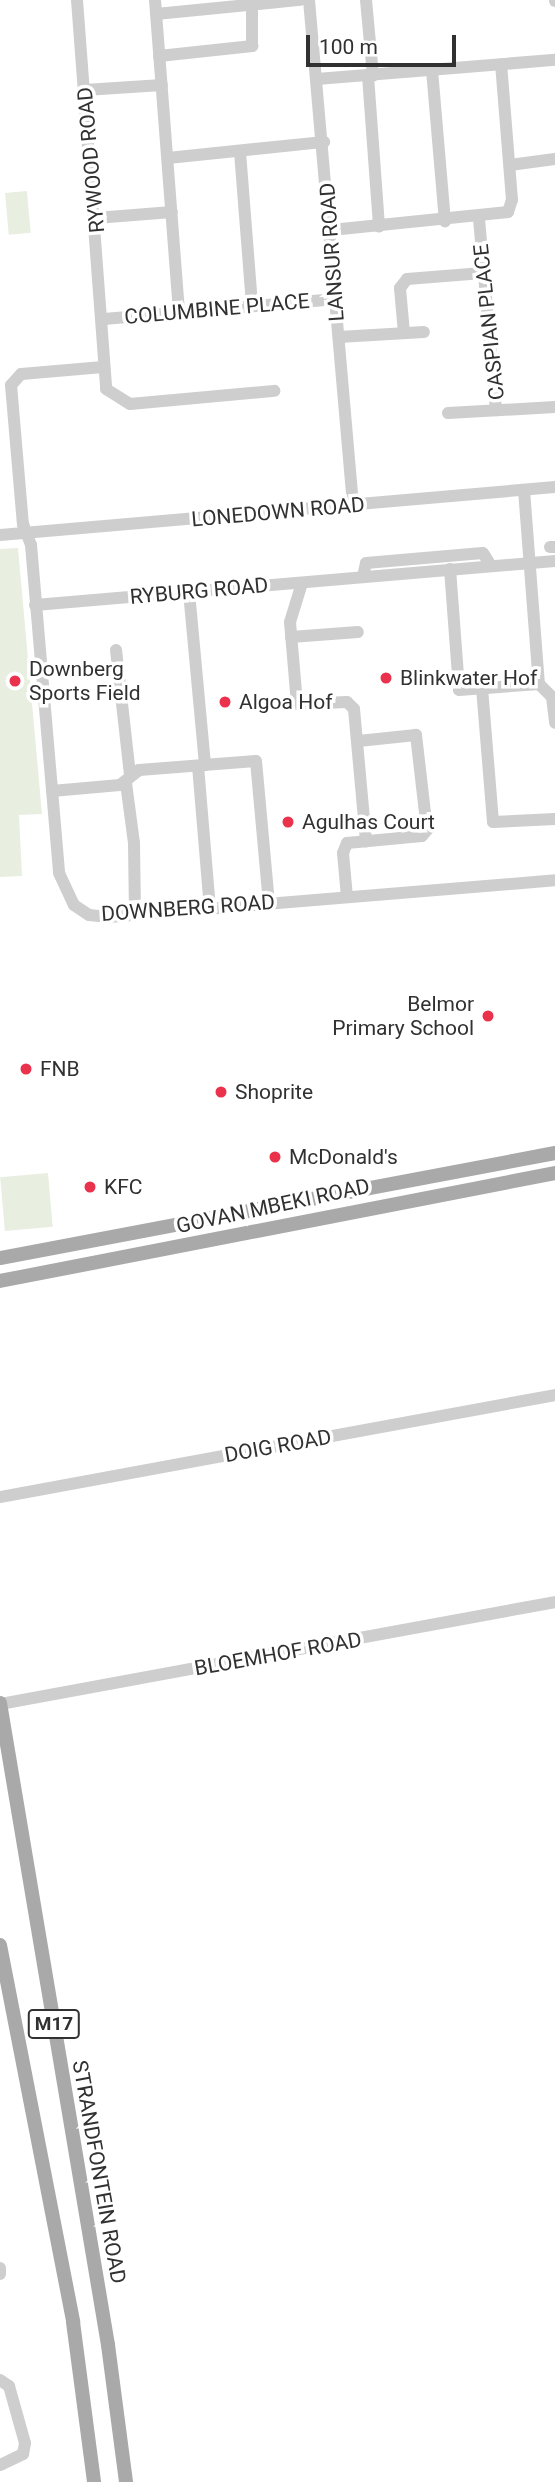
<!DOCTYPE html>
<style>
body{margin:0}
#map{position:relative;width:555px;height:2482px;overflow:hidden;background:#fff;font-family:Roboto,sans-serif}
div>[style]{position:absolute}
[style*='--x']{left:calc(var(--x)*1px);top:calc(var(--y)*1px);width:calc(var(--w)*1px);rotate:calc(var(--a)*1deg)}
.green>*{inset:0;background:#e8eee0;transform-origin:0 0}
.minor>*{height:12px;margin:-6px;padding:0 6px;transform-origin:6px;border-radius:6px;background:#cecece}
.major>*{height:14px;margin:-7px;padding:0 7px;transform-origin:7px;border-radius:7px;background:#a9a9a9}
.dots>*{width:19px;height:19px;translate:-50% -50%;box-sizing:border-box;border:4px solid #fff;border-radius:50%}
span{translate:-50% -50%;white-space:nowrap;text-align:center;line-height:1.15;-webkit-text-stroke:7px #fff;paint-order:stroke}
.shield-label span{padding:2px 5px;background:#fff;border:2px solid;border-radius:5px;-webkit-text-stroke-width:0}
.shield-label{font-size:19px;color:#313131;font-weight:700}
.street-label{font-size:21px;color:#313131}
.poi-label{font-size:21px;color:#313131}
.left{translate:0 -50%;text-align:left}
.right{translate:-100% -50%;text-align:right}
.scale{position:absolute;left:306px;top:35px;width:150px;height:32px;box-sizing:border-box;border:4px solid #313131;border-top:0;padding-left:9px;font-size:21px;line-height:24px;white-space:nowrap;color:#313131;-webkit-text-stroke:5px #fff;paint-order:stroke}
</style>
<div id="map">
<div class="green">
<i style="left:27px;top:191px;width:42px;height:22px;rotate:85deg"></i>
<i style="clip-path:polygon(18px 548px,42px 814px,19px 815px,22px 876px,0 877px,0 549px)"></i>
<i style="left:48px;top:1173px;width:54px;height:48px;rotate:85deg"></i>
</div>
<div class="minor">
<i style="--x:77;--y:0;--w:390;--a:85.7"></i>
<i style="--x:106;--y:389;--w:28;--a:32"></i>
<i style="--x:130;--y:404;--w:145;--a:-5.2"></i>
<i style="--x:155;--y:0;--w:312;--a:85.6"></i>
<i style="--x:309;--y:0;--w:507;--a:85.02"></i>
<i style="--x:366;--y:0;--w:76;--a:84.7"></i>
<i style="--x:555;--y:0;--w:1;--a:90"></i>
<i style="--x:156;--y:14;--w:145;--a:-5.6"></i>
<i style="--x:159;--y:56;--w:94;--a:-6.1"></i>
<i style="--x:252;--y:46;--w:42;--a:-90"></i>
<i style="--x:432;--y:70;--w:152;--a:85.1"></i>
<i style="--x:368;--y:76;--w:151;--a:85.8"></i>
<i style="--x:317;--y:79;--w:239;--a:-4.6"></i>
<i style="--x:85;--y:90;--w:77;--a:-3.7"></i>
<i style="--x:240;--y:152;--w:154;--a:85.5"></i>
<i style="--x:168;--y:158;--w:157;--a:-5.9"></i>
<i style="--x:510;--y:165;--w:45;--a:-7.6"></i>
<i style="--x:96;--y:218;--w:76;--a:-4.5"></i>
<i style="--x:479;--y:219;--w:192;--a:84.9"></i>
<i style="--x:331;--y:230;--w:178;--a:-5.8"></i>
<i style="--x:508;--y:212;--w:13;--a:-72"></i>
<i style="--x:512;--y:200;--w:136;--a:-94.6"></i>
<i style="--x:104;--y:319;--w:233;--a:-4.9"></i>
<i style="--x:404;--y:333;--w:45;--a:-95.1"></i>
<i style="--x:400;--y:288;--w:11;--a:-52"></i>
<i style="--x:407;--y:279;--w:76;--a:-4.5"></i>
<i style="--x:339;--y:337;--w:85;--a:-3.4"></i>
<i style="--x:103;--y:367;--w:82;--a:175.1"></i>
<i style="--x:21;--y:374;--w:15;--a:132"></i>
<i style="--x:11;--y:385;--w:140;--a:85.1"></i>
<i style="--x:23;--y:524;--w:22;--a:69"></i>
<i style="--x:31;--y:545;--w:329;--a:85.1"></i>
<i style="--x:59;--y:873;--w:35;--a:65"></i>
<i style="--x:74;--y:905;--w:18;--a:34"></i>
<i style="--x:89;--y:915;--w:20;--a:6"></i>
<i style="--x:109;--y:917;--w:448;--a:-4.7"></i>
<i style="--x:448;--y:413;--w:107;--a:-3.2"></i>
<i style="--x:524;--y:490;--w:195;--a:85.6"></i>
<i style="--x:0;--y:535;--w:557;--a:-4.94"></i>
<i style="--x:550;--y:547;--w:5;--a:0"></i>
<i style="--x:450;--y:569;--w:121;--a:85.7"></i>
<i style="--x:459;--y:690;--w:80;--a:-4.3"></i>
<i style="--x:363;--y:577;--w:14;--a:-78"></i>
<i style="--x:366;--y:563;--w:117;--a:-4.9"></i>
<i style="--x:483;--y:553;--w:15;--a:58"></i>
<i style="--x:302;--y:583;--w:41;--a:107.1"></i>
<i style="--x:290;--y:622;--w:82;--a:85.1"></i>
<i style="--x:297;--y:704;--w:50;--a:-2.3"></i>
<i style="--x:347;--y:702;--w:10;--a:45"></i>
<i style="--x:354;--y:709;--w:133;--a:84.8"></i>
<i style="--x:189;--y:592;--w:174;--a:84.7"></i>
<i style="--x:35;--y:605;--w:522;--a:-4.84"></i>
<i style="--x:291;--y:637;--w:67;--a:-4.3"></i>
<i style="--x:116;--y:650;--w:125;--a:83.6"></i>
<i style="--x:539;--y:684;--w:18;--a:45"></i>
<i style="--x:552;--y:697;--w:26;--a:83"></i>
<i style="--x:482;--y:688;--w:134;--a:85.3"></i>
<i style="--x:493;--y:822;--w:62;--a:-2.8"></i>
<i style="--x:198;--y:766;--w:143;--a:85.2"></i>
<i style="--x:126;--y:783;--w:61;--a:82.4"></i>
<i style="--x:134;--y:843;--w:72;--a:89.2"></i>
<i style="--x:52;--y:791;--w:68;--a:-5"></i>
<i style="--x:120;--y:785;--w:24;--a:-38"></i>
<i style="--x:139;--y:770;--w:117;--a:-4.4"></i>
<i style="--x:256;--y:761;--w:143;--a:84.8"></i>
<i style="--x:347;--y:897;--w:44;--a:-95.2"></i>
<i style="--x:343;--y:853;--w:11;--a:-68"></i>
<i style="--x:347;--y:843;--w:75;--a:-5.3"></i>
<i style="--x:422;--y:836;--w:8;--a:-50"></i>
<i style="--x:427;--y:830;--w:96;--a:-96.6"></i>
<i style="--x:416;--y:735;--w:58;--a:174.1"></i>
<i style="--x:0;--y:1497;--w:564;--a:-10.41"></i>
<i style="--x:0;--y:1704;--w:564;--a:-10.41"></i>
<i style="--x:0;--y:2268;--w:6;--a:90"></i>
<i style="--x:0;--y:2380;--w:11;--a:34"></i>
<i style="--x:9;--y:2386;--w:59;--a:74.3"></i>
<i style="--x:25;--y:2443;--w:11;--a:100"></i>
<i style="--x:23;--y:2454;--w:25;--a:154"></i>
</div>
<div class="major">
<i style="--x:0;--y:1258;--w:565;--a:-10.71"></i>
<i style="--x:0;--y:1281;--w:565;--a:-11.01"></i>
<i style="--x:0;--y:1703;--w:651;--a:80.45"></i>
<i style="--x:108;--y:2345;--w:138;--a:82.5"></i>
<i style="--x:0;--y:1945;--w:384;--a:79"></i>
<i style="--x:73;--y:2322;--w:161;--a:82.5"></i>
</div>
<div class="dots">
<i style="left:386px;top:678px;background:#ea324c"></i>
<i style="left:15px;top:681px;background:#ea324c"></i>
<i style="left:225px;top:702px;background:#ea324c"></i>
<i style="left:288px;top:822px;background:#ea324c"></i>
<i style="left:488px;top:1016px;background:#ea324c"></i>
<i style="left:26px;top:1069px;background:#ea324c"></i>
<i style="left:221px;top:1092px;background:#ea324c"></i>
<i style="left:275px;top:1157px;background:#ea324c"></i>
<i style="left:90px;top:1187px;background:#ea324c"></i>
</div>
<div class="shield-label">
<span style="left:54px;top:2024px">M17</span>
</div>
<div class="street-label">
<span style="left:91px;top:160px;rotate:-95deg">RYWOOD ROAD</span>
<span style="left:332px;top:252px;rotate:-94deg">LANSUR ROAD</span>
<span style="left:217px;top:309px;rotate:-5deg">COLUMBINE PLACE</span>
<span style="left:489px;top:322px;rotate:-96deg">CASPIAN PLACE</span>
<span style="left:278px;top:512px;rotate:-5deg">LONEDOWN ROAD</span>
<span style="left:199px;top:591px;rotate:-5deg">RYBURG ROAD</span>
<span style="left:188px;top:908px;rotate:-4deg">DOWNBERG ROAD</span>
<span style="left:273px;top:1206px;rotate:-12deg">GOVAN MBEKI ROAD</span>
<span style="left:278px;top:1446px;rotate:-10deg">DOIG ROAD</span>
<span style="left:278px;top:1654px;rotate:-10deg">BLOEMHOF ROAD</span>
<span style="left:99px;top:2172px;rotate:80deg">STRANDFONTEIN ROAD</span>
</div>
<div class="poi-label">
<span class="left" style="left:29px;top:681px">Downberg<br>Sports Field</span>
<span class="left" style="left:400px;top:678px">Blinkwater Hof</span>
<span class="left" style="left:239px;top:702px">Algoa Hof</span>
<span class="left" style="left:302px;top:822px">Agulhas Court</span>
<span class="right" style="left:474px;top:1016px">Belmor<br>Primary School</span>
<span class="left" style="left:40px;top:1069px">FNB</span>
<span class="left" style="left:235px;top:1092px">Shoprite</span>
<span class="left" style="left:289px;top:1157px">McDonald's</span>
<span class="left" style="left:104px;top:1187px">KFC</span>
</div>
<div class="scale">100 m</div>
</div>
